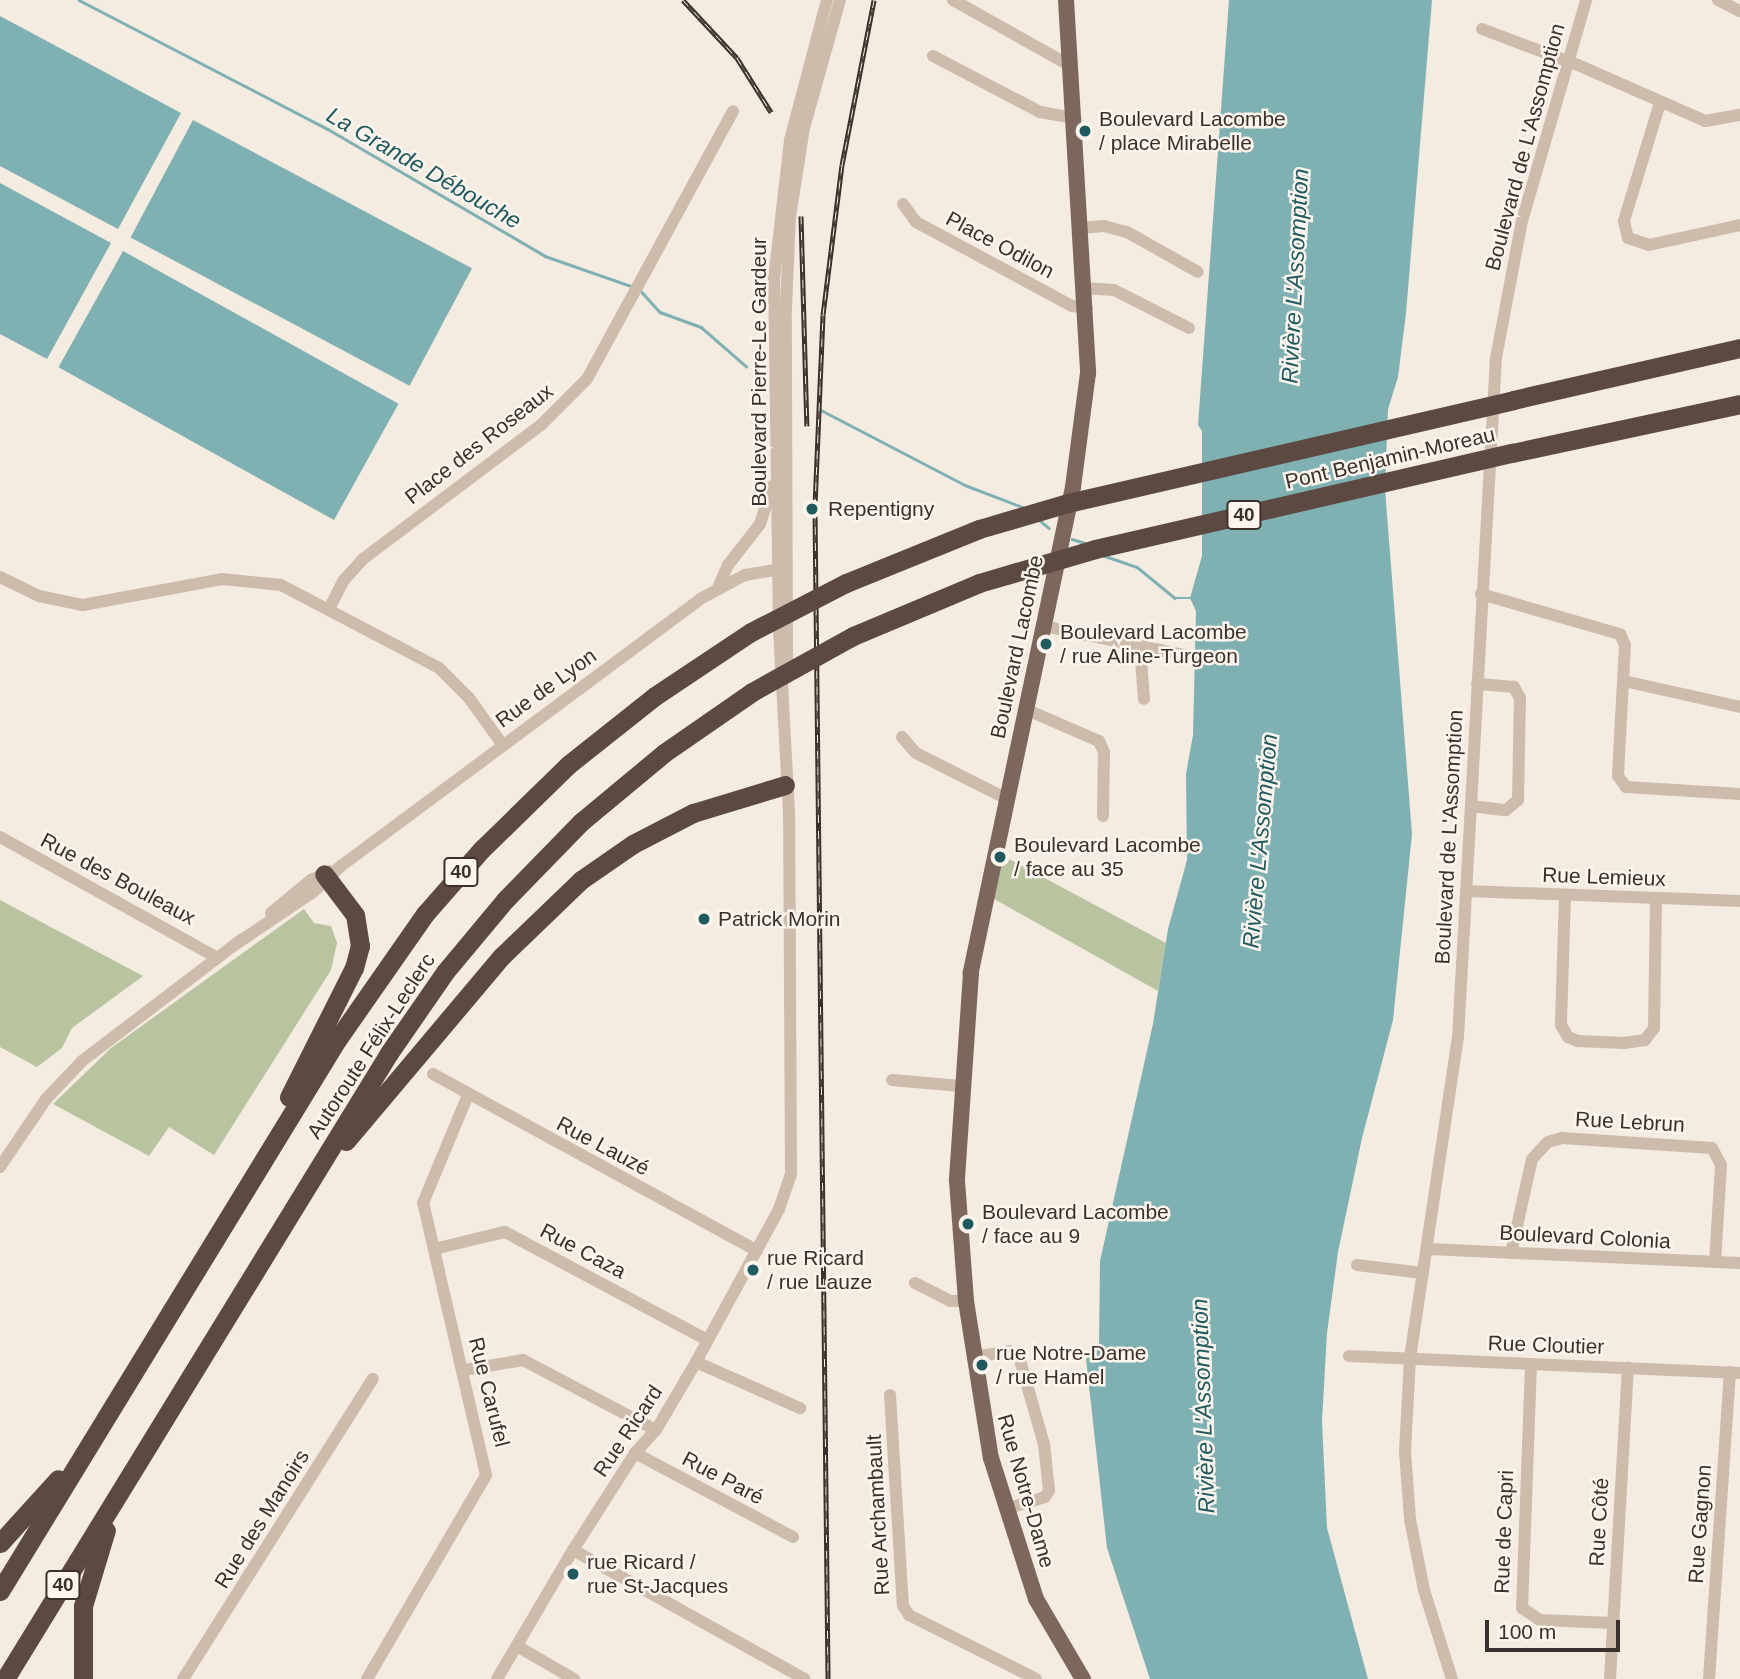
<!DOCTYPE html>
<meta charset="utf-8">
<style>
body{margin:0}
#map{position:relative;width:1740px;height:1679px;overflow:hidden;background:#f4ebe1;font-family:Arial,sans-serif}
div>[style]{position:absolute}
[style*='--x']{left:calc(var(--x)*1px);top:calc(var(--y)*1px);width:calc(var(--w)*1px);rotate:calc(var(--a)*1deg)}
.green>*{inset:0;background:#b8c4a0}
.water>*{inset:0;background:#7fb0b2;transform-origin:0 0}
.stream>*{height:2.5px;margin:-1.25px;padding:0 1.25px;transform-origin:1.25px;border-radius:1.25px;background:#7fb0b2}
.minor>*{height:12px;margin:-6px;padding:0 6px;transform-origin:6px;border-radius:6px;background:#cdbbac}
.major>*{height:16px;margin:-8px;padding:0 8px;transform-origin:8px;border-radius:8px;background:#7d675c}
.highway>*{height:19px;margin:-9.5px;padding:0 9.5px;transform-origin:9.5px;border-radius:9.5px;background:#5c4a42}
.rail>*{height:5px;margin-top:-2.5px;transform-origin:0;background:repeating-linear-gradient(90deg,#fbf5ee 0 8px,#3b302b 0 16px);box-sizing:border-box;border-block:2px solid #3b302b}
.highway-bridge>*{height:19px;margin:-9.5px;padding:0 9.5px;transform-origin:9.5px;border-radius:9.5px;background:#5c4a42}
.dots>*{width:19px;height:19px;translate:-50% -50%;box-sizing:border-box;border:4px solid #fbf5ee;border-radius:50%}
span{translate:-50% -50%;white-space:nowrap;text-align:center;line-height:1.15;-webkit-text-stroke:5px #fbf5ee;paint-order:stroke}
.shield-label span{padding:2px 5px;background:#fbf5ee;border:2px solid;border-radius:5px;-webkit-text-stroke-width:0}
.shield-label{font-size:19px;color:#3b302b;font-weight:700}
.poi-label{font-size:21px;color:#3b302b}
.left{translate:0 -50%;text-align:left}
.street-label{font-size:21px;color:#3b302b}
.water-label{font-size:23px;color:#1f5a5e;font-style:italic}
.scale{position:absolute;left:1485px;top:1620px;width:135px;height:32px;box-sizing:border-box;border:4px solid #3b302b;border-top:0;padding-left:9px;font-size:21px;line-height:24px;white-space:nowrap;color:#3b302b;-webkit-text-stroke:5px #fbf5ee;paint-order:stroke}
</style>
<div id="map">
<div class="green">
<i style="clip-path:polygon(996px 852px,1166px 943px,1158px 991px,987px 895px)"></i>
<i style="clip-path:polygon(0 900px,143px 976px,72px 1028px,62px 1048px,37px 1067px,0 1047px)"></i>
<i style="clip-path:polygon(304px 909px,314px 923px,331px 926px,337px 943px,331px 970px,214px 1155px,169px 1127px,149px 1156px,53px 1104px,111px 1048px)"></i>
</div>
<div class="water">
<i style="clip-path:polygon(1229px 0,1432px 0,1406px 313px,1398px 377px,1388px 409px,1385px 489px,1412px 834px,1393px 1020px,1362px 1138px,1338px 1252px,1327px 1333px,1322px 1421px,1327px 1528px,1368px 1679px,1150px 1679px,1107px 1548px,1086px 1359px,1099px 1346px,1100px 1261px,1153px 1024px,1168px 929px,1187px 860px,1186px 774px,1193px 735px,1196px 611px,1190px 598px,1202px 556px,1202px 431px,1198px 425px)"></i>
<i style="clip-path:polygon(0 16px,181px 113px,118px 229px,0 166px)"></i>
<i style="left:193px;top:120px;width:316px;height:133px;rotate:28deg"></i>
<i style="clip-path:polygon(0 183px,111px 243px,47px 359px,0 334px)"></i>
<i style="left:123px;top:251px;width:315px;height:133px;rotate:29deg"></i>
</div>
<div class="stream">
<i style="--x:79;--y:0;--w:280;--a:27.4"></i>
<i style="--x:328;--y:129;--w:251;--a:30.3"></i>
<i style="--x:545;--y:256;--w:94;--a:19.2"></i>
<i style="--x:640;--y:290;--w:30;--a:48"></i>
<i style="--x:660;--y:312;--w:44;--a:20.1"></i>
<i style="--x:701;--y:327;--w:60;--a:40.9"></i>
<i style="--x:821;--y:410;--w:162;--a:27.5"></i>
<i style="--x:965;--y:485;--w:64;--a:21"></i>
<i style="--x:1038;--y:519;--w:14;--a:39"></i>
<i style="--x:1072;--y:539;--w:14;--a:17"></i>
<i style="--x:1102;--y:555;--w:37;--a:19"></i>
<i style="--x:1137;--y:567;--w:49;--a:39.2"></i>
<i style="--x:1175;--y:598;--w:18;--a:0"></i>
</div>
<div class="minor">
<i style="--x:953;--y:0;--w:133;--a:29.3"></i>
<i style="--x:1718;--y:0;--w:25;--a:27"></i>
<i style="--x:1482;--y:29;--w:103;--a:20.6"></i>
<i style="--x:1578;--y:65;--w:139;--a:23.8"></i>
<i style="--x:1705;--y:121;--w:36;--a:-10"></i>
<i style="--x:933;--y:56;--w:121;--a:27.6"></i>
<i style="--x:1040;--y:112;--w:36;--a:10"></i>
<i style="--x:1660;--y:103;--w:123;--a:107"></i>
<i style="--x:1624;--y:221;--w:17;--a:77"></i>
<i style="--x:1628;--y:238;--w:22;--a:18"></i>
<i style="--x:1649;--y:245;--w:93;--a:-12.4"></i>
<i style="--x:903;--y:204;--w:22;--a:54"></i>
<i style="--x:916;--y:222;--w:177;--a:28.3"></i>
<i style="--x:1072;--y:306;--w:15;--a:8"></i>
<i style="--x:1080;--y:228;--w:24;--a:-5"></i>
<i style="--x:1104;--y:226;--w:24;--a:15"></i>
<i style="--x:1127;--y:232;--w:81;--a:29.4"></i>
<i style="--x:1085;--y:288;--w:29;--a:4"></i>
<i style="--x:1114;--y:290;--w:84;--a:26.9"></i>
<i style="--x:0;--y:577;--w:43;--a:26"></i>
<i style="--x:39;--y:596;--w:45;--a:11.6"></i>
<i style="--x:83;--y:605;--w:141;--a:-10.6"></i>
<i style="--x:222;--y:579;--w:59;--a:5.8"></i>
<i style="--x:281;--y:585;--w:178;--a:27.7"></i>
<i style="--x:439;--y:668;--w:42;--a:45"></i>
<i style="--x:469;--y:698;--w:57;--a:54.3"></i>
<i style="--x:718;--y:588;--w:25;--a:-67"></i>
<i style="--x:728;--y:565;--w:52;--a:-52"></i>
<i style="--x:760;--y:524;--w:40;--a:-72"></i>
<i style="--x:1481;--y:594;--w:145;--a:16.1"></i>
<i style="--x:1620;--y:634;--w:12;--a:66"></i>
<i style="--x:1625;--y:645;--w:131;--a:93.1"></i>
<i style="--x:1618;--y:776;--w:14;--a:54"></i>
<i style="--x:1626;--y:787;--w:114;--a:3.5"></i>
<i style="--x:330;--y:607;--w:30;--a:-63"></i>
<i style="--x:344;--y:580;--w:28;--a:-48"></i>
<i style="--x:363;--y:559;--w:223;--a:-37"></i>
<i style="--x:541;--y:425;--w:65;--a:-45"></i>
<i style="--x:587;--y:379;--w:305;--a:-61.4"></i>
<i style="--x:1044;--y:626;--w:98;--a:11.8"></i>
<i style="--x:1140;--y:646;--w:53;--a:85.7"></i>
<i style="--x:1140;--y:646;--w:46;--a:11.3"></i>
<i style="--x:787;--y:659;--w:352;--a:-90.2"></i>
<i style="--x:786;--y:307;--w:90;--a:-87.5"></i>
<i style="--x:790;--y:217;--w:90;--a:-81.1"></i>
<i style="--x:804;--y:128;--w:133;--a:-74.3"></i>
<i style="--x:1624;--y:681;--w:119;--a:12.6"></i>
<i style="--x:1025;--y:709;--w:81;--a:23.4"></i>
<i style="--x:1099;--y:741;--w:12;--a:66"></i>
<i style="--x:1104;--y:752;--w:64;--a:90.9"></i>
<i style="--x:902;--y:737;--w:21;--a:49"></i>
<i style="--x:916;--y:753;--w:100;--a:26.8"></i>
<i style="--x:1471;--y:806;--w:35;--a:7"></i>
<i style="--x:1506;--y:810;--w:16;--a:-40"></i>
<i style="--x:1518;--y:800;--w:102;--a:-88.9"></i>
<i style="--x:1520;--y:698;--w:13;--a:-119"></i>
<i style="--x:1514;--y:687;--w:37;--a:-175"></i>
<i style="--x:0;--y:837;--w:248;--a:29.1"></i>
<i style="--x:1467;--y:891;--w:273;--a:2.1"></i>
<i style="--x:1565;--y:895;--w:130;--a:91.8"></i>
<i style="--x:1561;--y:1025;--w:14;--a:60"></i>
<i style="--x:1568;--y:1037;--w:11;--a:22"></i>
<i style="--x:1578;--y:1041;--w:46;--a:2.5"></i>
<i style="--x:1624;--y:1043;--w:21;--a:-8"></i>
<i style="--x:1645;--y:1040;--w:15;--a:-53"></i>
<i style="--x:1654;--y:1028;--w:130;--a:-89.1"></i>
<i style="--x:271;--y:913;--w:52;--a:-39.5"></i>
<i style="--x:311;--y:880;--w:21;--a:-25"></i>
<i style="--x:236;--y:944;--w:93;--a:-34"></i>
<i style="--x:313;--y:892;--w:38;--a:-43"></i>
<i style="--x:341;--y:866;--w:447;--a:-36.6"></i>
<i style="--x:700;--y:599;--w:51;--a:-28.1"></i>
<i style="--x:745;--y:575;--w:42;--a:-9.7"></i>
<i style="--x:433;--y:1074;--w:369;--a:28.6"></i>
<i style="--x:892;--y:1080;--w:69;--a:5"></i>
<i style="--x:0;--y:1167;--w:82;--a:-55.9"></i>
<i style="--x:46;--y:1099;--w:52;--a:-46.5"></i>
<i style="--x:82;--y:1061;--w:201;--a:-37.3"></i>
<i style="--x:434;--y:1249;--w:73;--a:-13.5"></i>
<i style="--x:505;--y:1232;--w:229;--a:28.1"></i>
<i style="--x:1429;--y:1249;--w:311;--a:2.6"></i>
<i style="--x:1511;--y:1253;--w:96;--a:-77.4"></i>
<i style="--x:1532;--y:1159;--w:23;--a:-47"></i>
<i style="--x:1548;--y:1142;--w:15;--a:-16"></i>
<i style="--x:1562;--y:1138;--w:150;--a:3.8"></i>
<i style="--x:1712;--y:1148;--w:19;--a:62"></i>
<i style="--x:1721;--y:1165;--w:97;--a:93.5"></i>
<i style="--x:1357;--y:1265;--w:66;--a:6.9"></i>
<i style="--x:915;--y:1283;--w:39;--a:27"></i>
<i style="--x:950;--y:1301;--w:16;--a:0"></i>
<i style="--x:1349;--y:1356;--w:391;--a:2.5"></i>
<i style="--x:973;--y:1357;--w:36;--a:-9"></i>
<i style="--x:1009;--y:1351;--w:12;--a:31"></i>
<i style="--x:1019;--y:1357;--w:91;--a:74"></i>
<i style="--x:1044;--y:1444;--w:47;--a:83.9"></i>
<i style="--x:1049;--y:1491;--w:7;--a:124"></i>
<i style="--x:1045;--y:1497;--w:41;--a:162.9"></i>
<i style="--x:696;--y:1362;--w:114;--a:23.9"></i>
<i style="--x:1531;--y:1364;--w:244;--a:92.1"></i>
<i style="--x:1522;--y:1608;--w:22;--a:34"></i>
<i style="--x:1540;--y:1620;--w:73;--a:2.4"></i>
<i style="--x:464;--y:1370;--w:60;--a:-9.6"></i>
<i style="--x:523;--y:1360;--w:150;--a:27.8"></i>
<i style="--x:890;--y:1395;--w:211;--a:86.5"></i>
<i style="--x:903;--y:1606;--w:11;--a:56"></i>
<i style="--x:909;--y:1615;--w:142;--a:26.7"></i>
<i style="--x:635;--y:1453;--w:179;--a:28"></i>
<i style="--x:573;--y:1550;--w:265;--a:29.1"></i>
<i style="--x:517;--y:1646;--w:66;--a:30.1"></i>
<i style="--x:183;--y:1679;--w:355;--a:-57.7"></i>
<i style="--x:367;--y:1679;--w:236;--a:-59.7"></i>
<i style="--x:486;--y:1475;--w:279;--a:-103"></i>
<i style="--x:423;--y:1203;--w:117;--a:-67.4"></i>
<i style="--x:497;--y:1679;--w:150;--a:-59.5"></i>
<i style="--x:573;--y:1550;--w:115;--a:-57.4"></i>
<i style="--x:635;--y:1453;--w:31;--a:-48"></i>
<i style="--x:656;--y:1430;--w:79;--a:-59.5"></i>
<i style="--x:696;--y:1362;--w:174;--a:-61.5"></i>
<i style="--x:779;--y:1209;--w:37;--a:-71"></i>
<i style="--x:791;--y:1174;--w:361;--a:-90.3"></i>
<i style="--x:789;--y:813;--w:184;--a:-93.1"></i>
<i style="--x:779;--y:629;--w:350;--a:-90.8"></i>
<i style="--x:774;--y:279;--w:140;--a:-83.4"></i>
<i style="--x:790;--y:140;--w:145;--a:-75.2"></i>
<i style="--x:1452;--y:1679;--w:93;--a:-107.5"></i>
<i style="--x:1424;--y:1590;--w:72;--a:-101.2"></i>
<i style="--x:1410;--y:1519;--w:68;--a:-94.2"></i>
<i style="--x:1405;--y:1451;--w:93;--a:-86.9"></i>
<i style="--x:1410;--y:1358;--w:325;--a:-81.5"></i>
<i style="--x:1458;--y:1037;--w:680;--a:-86.8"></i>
<i style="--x:1496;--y:358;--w:139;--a:-79.3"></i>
<i style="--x:1522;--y:221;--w:230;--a:-73.8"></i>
<i style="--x:1610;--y:1679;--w:312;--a:-86.7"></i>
<i style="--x:1709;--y:1679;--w:308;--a:-86.1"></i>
</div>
<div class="major">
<i style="--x:1066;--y:0;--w:374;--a:86.6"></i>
<i style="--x:1088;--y:373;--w:115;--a:97.5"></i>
<i style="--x:1073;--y:487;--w:497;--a:101.9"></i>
<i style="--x:971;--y:973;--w:208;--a:93.9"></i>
<i style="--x:957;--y:1181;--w:120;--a:85.7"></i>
<i style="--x:966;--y:1301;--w:159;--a:81"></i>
<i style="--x:991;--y:1458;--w:148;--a:72.3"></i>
<i style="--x:1036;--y:1599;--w:93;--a:59.6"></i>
</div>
<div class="highway">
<i style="--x:1513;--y:400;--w:233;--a:-12.9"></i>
<i style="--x:1512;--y:453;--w:233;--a:-12.1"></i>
<i style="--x:846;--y:583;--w:144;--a:-22.1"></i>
<i style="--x:853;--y:636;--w:137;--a:-22.8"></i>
<i style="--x:289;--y:1097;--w:144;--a:-63.3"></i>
<i style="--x:354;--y:968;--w:23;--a:-75"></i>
<i style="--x:360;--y:946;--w:31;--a:-99"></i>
<i style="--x:355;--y:915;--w:51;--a:-127.1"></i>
<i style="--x:346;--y:1141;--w:242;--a:-49.9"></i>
<i style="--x:502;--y:956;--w:110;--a:-43.9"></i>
<i style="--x:581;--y:880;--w:63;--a:-34.7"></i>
<i style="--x:633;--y:844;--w:68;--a:-27.3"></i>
<i style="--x:693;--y:813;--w:96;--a:-16.9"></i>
<i style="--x:0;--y:1543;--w:86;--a:-47.8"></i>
<i style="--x:0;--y:1591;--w:646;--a:-58.55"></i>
<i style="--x:337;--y:1040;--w:154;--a:-55.1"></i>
<i style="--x:425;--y:914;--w:86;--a:-48.8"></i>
<i style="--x:482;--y:849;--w:120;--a:-44.3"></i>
<i style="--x:568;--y:765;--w:111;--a:-38.4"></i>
<i style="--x:655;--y:696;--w:115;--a:-33.7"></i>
<i style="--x:5;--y:1679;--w:734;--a:-58.47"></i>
<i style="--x:389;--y:1053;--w:98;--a:-55.3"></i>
<i style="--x:445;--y:972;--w:94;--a:-50.2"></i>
<i style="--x:505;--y:900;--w:109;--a:-45.7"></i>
<i style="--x:581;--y:822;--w:108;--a:-39.7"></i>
<i style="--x:664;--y:753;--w:107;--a:-34.7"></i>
<i style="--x:83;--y:1679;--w:73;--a:-90"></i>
<i style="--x:83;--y:1606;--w:79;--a:-73.2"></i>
</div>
<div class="rail">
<i style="--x:683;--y:0;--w:79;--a:47"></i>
<i style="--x:737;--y:58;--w:64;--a:57.8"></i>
<i style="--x:801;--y:216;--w:210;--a:88.4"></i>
<i style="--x:815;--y:506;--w:191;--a:-87.6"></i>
<i style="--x:823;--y:315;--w:151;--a:-82.8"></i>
<i style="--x:842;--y:165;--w:168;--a:-79"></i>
<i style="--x:815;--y:511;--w:1168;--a:89.36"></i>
</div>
<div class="highway-bridge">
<i style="--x:979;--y:529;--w:93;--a:-16.3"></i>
<i style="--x:1068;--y:503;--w:457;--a:-13"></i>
<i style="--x:979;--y:583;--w:121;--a:-16.3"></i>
<i style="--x:1095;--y:549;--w:428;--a:-13"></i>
<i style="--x:751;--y:632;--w:107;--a:-27.3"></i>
<i style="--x:752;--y:692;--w:115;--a:-29"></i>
</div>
<div class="dots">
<i style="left:1085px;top:131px;background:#1f5a5e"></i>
<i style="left:812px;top:509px;background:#1f5a5e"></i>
<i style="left:1046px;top:644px;background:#1f5a5e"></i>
<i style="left:1000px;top:857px;background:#1f5a5e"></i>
<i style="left:704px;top:919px;background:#1f5a5e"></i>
<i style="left:968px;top:1224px;background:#1f5a5e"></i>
<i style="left:753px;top:1270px;background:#1f5a5e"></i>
<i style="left:982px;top:1365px;background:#1f5a5e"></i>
<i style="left:573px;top:1574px;background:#1f5a5e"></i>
</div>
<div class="shield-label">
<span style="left:1244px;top:515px">40</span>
<span style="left:461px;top:872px">40</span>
<span style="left:63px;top:1585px">40</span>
</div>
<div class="poi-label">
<span class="left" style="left:1099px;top:131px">Boulevard Lacombe<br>/ place Mirabelle</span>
<span class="left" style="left:828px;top:509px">Repentigny</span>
<span class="left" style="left:1060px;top:644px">Boulevard Lacombe<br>/ rue Aline-Turgeon</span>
<span class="left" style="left:1014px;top:857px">Boulevard Lacombe<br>/ face au 35</span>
<span class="left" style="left:718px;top:919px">Patrick Morin</span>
<span class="left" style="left:982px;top:1224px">Boulevard Lacombe<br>/ face au 9</span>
<span class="left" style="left:767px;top:1270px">rue Ricard<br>/ rue Lauze</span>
<span class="left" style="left:996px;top:1365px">rue Notre-Dame<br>/ rue Hamel</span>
<span class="left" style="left:587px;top:1574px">rue Ricard /<br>rue St-Jacques</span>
</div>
<div class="street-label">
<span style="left:1525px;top:147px;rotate:-75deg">Boulevard de L'Assomption</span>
<span style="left:1000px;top:245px;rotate:28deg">Place Odilon</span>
<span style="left:759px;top:372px;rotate:-90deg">Boulevard Pierre-Le Gardeur</span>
<span style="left:479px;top:444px;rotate:-38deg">Place des Roseaux</span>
<span style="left:1390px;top:458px;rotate:-13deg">Pont Benjamin-Moreau</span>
<span style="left:1017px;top:647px;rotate:-78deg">Boulevard Lacombe</span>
<span style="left:546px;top:688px;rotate:-36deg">Rue de Lyon</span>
<span style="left:1449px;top:837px;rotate:-87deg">Boulevard de L'Assomption</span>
<span style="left:1604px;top:877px;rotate:2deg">Rue Lemieux</span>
<span style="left:118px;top:879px;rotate:28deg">Rue des Bouleaux</span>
<span style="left:371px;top:1046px;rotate:-57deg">Autoroute Félix-Leclerc</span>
<span style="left:1630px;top:1122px;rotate:3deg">Rue Lebrun</span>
<span style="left:603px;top:1146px;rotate:28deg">Rue Lauzé</span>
<span style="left:1585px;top:1237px;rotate:3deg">Boulevard Colonia</span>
<span style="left:583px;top:1251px;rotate:28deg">Rue Caza</span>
<span style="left:1546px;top:1345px;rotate:2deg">Rue Cloutier</span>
<span style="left:489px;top:1392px;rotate:76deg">Rue Carufel</span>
<span style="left:628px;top:1431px;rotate:-56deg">Rue Ricard</span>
<span style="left:723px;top:1478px;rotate:28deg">Rue Paré</span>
<span style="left:1026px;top:1491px;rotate:74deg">Rue Notre-Dame</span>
<span style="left:878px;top:1515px;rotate:-93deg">Rue Archambault</span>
<span style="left:262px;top:1519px;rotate:-58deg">Rue des Manoirs</span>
<span style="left:1599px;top:1522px;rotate:-87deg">Rue Côté</span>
<span style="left:1700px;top:1524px;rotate:-86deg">Rue Gagnon</span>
<span style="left:1504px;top:1532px;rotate:-88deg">Rue de Capri</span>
</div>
<div class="water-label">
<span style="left:424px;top:168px;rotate:30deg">La Grande Débouche</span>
<span style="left:1295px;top:276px;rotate:-87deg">Rivière L'Assomption</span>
<span style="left:1260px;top:841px;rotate:-85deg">Rivière L'Assomption</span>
<span style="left:1203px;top:1406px;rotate:-92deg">Rivière L'Assomption</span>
</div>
<div class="scale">100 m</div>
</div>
